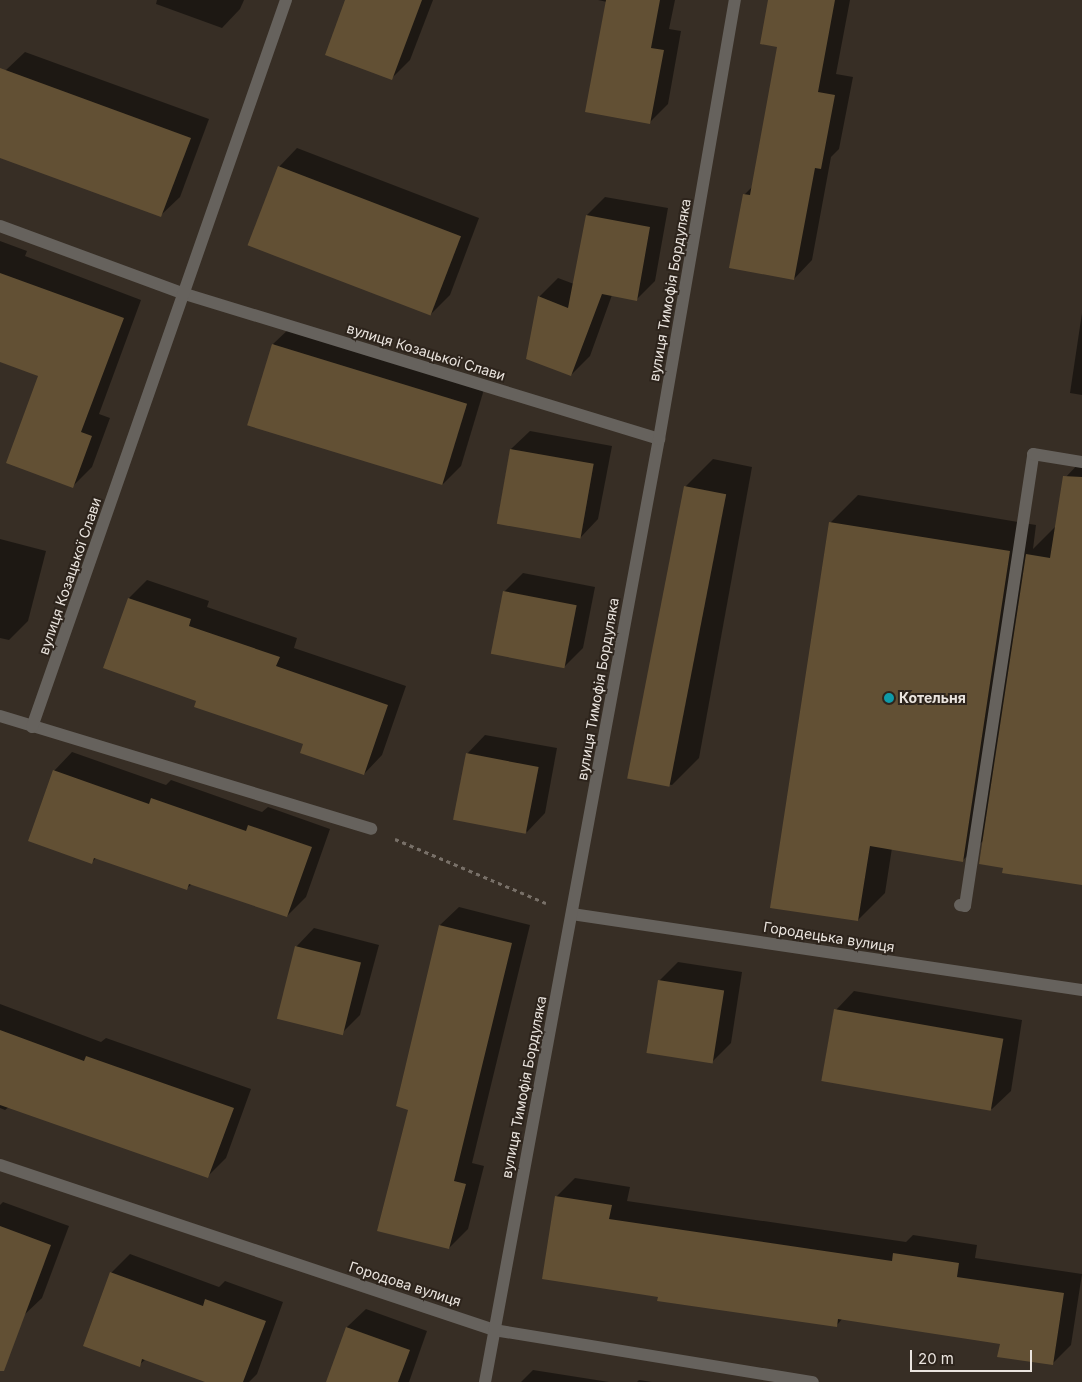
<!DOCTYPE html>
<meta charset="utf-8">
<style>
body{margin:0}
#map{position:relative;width:1082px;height:1382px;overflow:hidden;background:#372e25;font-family:Inter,sans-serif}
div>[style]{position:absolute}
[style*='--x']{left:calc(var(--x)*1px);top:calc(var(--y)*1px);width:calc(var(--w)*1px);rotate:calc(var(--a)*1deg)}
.shadow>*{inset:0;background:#0007}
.building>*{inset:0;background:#625034;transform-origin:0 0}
.path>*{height:3px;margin-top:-1.5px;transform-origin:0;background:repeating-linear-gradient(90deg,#787068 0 4px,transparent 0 8px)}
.lane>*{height:12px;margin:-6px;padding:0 6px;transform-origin:6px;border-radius:6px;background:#66625d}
.street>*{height:12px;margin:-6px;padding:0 6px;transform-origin:6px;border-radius:6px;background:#66625d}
.dots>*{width:14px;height:14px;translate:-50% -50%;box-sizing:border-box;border:2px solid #2d241c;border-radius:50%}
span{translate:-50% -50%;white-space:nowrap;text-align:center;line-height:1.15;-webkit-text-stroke:4px #2d241c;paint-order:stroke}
.street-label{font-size:14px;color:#eae4de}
.poi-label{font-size:14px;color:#eae4de;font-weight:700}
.left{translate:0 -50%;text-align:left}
.scale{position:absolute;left:910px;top:1350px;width:122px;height:22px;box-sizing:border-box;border:2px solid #eae4de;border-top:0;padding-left:6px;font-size:15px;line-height:18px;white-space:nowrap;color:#eae4de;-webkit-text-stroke:4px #2d241c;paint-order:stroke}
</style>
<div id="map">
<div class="shadow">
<i style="clip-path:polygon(157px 0,244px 0,240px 9px,222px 28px,156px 4px)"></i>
<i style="clip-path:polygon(347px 0,433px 0,410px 60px,392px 78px)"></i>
<i style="clip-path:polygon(598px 0,675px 0,669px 29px,681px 31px,668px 104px,650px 122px,607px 2px)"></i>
<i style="clip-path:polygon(769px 0,850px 0,836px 74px,853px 77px,839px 149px,831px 157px,812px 260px,794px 279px,744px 195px,753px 186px,778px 46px)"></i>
<i style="clip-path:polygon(25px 52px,209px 119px,180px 197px,161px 215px,0 156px,0 87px,6px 70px)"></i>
<i style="clip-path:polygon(297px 148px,479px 218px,450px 295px,431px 314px,279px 167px)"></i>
<i style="clip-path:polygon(605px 197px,668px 208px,655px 281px,636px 300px,612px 295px,590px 356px,571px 375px,539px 297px,558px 278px,574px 284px,587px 215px)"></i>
<i style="clip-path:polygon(0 241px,27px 251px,25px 256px,141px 300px,99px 414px,110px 418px,92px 467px,73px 486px,39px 376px,0 355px)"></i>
<i style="clip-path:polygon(1082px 313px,1082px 395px,1070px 393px)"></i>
<i style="clip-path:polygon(292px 326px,485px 386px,461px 466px,442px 485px,273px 344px)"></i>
<i style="clip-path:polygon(530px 431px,612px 446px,598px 519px,580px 538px,511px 449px)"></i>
<i style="clip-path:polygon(713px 459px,752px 467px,699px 758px,672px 785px,632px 778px,686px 486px)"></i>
<i style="clip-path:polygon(1082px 460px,1082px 884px,1005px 867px,985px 839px,963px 860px,892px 848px,885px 893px,858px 920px,831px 522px,858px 495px,1036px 525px,1033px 549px,1056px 526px,1064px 479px)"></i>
<i style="clip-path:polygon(0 539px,46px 551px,28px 621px,9px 640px,0 638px)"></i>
<i style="clip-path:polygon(523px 573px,595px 587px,583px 648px,565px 666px,504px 592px)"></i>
<i style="clip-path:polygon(147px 580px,209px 601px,207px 607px,297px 638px,294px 648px,406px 686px,382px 755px,364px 774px,304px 744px,198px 700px,129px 598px)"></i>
<i style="clip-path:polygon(485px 735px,557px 748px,545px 813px,527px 832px,467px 754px)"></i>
<i style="clip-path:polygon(72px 752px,166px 785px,171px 780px,262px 812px,268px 807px,330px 829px,306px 897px,287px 916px,192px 884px,187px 888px,97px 857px,92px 862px,54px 771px)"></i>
<i style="clip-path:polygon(459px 907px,530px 925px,472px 1163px,484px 1166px,468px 1229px,449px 1248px,409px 1109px,440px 925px)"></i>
<i style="clip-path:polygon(314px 928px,379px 945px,360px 1015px,341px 1034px,296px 947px)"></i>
<i style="clip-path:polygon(678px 962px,742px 972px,731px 1043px,712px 1062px,659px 981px)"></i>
<i style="clip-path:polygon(854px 991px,1022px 1020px,1011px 1091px,992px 1109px,836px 1010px)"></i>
<i style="clip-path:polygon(0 1004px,101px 1042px,106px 1038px,251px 1089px,226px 1158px,208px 1176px,9px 1107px,5px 1110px,0 1108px)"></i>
<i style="clip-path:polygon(575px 1178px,630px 1187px,627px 1201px,906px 1242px,913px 1235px,977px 1245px,975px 1258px,1082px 1274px,1071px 1345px,1052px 1364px,1001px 1343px,843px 1318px,836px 1326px,659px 1296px,556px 1197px)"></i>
<i style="clip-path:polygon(3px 1202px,69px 1226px,42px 1298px,23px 1316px,0 1308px,0 1205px)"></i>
<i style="clip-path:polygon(130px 1254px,219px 1287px,225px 1281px,283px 1302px,257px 1374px,249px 1382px,209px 1382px,146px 1359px,139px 1365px,111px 1273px)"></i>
<i style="clip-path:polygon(366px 1309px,427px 1331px,409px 1382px,327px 1382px,347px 1327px)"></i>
<i style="clip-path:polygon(533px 1370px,609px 1382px,521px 1382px)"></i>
<i style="clip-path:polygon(639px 1380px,652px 1382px,637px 1382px)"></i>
</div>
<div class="building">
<i style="clip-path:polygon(345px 0,422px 0,392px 80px,325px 55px)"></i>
<i style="clip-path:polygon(606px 0,660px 0,651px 48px,664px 50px,650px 124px,585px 112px)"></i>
<i style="clip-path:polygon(768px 0,835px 0,818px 92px,835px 95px,821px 169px,815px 168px,794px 280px,729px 268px,743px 194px,750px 195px,777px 47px,760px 44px)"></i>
<i style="clip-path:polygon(0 68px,191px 138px,161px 217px,0 158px)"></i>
<i style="left:278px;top:166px;width:196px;height:85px;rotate:21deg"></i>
<i style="clip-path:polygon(586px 215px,650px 227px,637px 301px,602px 294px,571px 376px,526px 359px,538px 296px,568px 308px)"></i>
<i style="clip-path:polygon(0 273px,124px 318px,81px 432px,92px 436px,73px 488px,6px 463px,38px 376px,0 362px)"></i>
<i style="left:272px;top:344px;width:204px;height:85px;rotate:17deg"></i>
<i style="left:510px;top:449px;width:85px;height:76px;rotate:10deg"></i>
<i style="clip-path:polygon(1063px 476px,1082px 477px,1082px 885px,1002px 873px,1003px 868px,979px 864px,1026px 554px,1050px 558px)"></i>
<i style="left:684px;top:486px;width:43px;height:298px;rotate:11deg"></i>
<i style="clip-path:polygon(829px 522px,1010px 551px,963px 862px,870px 846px,858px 921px,770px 908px)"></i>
<i style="left:503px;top:591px;width:75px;height:64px;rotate:11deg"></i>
<i style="clip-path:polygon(128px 598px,191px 619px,189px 626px,280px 657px,276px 666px,388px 705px,364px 775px,300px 753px,303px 744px,194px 707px,196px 701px,103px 668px)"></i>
<i style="left:466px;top:753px;width:74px;height:68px;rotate:11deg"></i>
<i style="clip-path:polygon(53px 770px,149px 804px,151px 798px,246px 831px,248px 825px,312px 847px,287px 917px,189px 884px,187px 890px,94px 858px,92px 864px,28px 841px)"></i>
<i style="clip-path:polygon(439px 925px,512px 943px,454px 1181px,466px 1184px,449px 1249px,377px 1231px,408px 1110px,396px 1106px)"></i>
<i style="left:295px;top:946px;width:68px;height:75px;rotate:14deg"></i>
<i style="left:658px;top:980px;width:67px;height:74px;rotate:9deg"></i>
<i style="left:834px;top:1009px;width:172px;height:73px;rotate:10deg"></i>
<i style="clip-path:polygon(0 1030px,84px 1061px,86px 1056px,234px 1108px,208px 1178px,0 1105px)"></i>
<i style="clip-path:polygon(555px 1196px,612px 1205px,609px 1219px,892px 1261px,893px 1253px,959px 1263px,957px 1277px,1064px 1293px,1053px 1365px,997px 1357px,1000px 1344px,838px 1319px,837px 1327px,657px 1301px,658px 1297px,542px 1279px)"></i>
<i style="clip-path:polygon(0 1226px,51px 1245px,4px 1371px,0 1371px)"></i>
<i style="clip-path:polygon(110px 1272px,203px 1306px,205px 1299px,266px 1321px,243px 1382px,205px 1382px,142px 1359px,140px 1367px,83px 1346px)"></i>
<i style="clip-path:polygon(346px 1327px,410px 1350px,398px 1382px,326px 1382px)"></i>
</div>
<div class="path">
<i style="--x:395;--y:839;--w:164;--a:23"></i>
</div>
<div class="lane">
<i style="--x:960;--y:905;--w:5;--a:11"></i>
<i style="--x:965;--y:906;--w:457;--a:-81.4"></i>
<i style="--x:1033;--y:454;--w:50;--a:9.3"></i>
</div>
<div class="street">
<i style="--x:0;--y:226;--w:197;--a:20.2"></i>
<i style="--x:185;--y:294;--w:496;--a:17"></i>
<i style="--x:0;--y:716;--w:388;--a:16.9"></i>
<i style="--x:32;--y:727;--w:770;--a:-70.74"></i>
<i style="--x:572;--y:914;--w:516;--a:8.48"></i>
<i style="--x:0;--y:1165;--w:521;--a:18.47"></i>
<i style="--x:494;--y:1330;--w:323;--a:9.3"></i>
<i style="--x:485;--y:1382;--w:959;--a:-79.55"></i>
<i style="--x:659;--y:439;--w:446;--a:-80.2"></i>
</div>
<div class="dots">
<i style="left:889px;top:698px;background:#0f9aa8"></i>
</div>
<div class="street-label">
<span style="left:670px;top:290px;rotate:-80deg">вулиця Тимофія Бордуляка</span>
<span style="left:426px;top:352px;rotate:17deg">вулиця Козацької Слави</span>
<span style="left:70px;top:576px;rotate:-71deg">вулиця Козацької Слави</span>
<span style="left:598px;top:689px;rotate:-80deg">вулиця Тимофія Бордуляка</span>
<span style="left:829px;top:937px;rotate:9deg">Городецька вулиця</span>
<span style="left:524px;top:1087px;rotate:-79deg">вулиця Тимофія Бордуляка</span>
<span style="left:405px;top:1284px;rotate:18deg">Городова вулиця</span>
</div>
<div class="poi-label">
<span class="left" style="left:899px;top:698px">Котельня</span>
</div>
<div class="scale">20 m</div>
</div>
